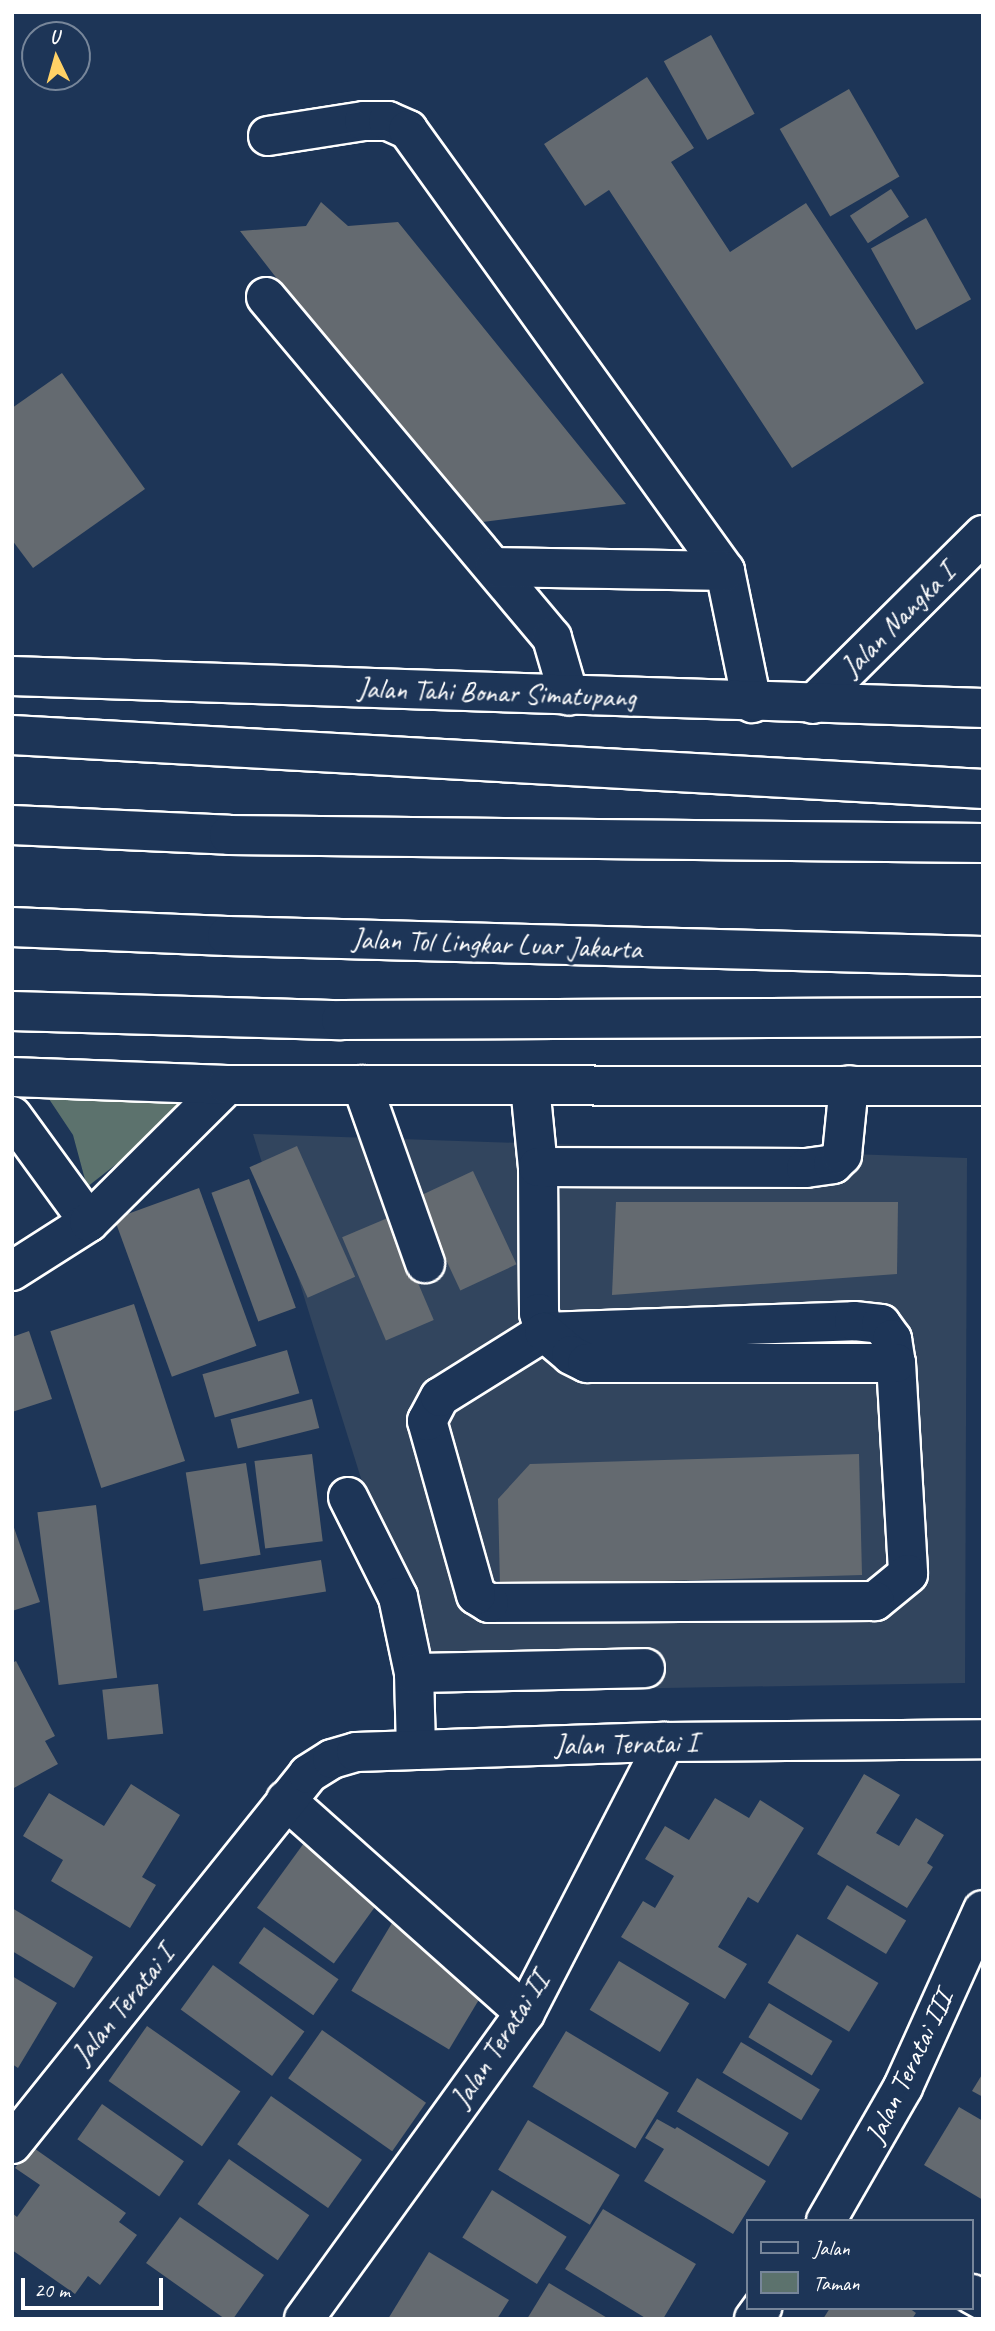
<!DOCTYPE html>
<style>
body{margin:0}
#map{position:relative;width:995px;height:2331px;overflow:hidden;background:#1d3557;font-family:Caveat,sans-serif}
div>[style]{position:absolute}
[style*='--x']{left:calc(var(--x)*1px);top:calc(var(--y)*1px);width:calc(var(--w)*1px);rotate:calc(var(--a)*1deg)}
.built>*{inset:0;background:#32455e}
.green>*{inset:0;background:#5c726d}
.building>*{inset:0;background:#646a70;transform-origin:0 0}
.roads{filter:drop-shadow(2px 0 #fff) drop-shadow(-2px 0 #fff) drop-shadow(0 2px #fff) drop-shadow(0 -2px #fff)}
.minor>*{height:38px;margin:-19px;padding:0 19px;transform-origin:19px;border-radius:19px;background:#1d3557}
.highway>*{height:38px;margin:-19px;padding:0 19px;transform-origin:19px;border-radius:19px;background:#1d3557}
span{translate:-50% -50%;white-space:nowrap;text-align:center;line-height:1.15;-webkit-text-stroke:7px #1d3557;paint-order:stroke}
.street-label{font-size:28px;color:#fff}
.frame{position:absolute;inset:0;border:14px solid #fff;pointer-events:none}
.legend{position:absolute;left:746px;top:2219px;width:228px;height:91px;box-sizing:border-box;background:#1d3557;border:2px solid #77869a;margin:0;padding:9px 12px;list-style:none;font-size:21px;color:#fff}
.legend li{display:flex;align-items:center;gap:14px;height:35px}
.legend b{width:35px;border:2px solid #77869a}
.north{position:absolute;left:21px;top:21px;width:70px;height:70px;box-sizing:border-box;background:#1d3557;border:2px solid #77869a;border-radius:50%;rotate:355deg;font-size:19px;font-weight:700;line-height:28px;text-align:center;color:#fff}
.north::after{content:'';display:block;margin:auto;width:24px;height:32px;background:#ffd166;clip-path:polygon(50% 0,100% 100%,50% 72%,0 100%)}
.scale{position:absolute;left:21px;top:2278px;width:142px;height:32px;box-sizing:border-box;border:4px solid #fff;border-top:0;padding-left:9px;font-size:21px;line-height:24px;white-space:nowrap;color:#fff;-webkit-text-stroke:5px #1d3557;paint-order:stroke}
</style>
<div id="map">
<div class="built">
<i style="clip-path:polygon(253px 1134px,967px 1158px,965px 1683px,428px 1692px)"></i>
</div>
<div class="green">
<i style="clip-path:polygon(206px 1094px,87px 1187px,73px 1135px,49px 1099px)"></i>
</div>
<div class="building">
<i style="left:711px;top:35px;width:90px;height:54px;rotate:61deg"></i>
<i style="clip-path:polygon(647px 77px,694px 148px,671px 162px,730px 252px,806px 203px,924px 383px,792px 468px,609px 190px,585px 206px,544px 144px)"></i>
<i style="left:849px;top:89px;width:101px;height:80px;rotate:60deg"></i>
<i style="left:891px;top:189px;width:33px;height:49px;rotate:57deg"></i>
<i style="clip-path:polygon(321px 202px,348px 226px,398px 222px,626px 504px,467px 524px,240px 231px,306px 226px)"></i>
<i style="left:926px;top:218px;width:93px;height:63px;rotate:61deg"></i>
<i style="clip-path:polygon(62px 373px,145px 489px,33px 568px,12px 540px,12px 408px)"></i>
<i style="left:297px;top:1146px;width:143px;height:52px;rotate:66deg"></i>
<i style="left:473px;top:1171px;width:103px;height:62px;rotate:65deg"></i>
<i style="left:249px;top:1179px;width:137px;height:40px;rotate:70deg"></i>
<i style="left:199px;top:1188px;width:168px;height:90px;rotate:70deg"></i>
<i style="clip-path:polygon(616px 1202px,898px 1202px,897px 1274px,612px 1295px)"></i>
<i style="left:390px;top:1217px;width:112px;height:52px;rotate:67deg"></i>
<i style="left:134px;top:1304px;width:165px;height:88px;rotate:72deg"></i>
<i style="clip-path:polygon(29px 1331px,52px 1399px,12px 1412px,12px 1337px)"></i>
<i style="left:287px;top:1350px;width:45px;height:88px;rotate:74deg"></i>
<i style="left:312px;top:1399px;width:30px;height:84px;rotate:76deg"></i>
<i style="left:312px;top:1454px;width:88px;height:58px;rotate:83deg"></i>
<i style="clip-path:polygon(859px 1454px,862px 1575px,500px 1586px,498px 1499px,530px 1464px)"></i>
<i style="left:246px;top:1463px;width:93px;height:61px;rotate:81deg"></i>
<i style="left:96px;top:1505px;width:174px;height:59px;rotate:83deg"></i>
<i style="clip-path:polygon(12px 1522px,40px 1602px,12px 1611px)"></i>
<i style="left:321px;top:1560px;width:32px;height:124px;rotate:81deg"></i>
<i style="clip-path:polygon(16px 1661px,55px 1736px,45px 1741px,58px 1764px,12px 1789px,12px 1663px)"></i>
<i style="left:158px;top:1684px;width:50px;height:56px;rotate:84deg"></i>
<i style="clip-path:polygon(864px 1774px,900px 1795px,876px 1833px,899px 1846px,916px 1818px,944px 1835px,927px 1863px,933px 1867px,907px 1908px,817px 1854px)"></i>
<i style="clip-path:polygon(131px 1784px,180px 1815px,142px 1877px,156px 1885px,130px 1928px,51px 1881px,63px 1860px,23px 1836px,49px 1793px,104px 1826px)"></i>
<i style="clip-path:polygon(715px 1798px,749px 1818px,760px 1800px,804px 1828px,758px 1903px,748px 1897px,718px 1947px,747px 1964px,725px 1999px,621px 1937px,643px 1901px,655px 1908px,674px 1876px,645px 1859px,665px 1826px,689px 1840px)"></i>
<i style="left:304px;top:1843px;width:95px;height:80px;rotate:36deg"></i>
<i style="left:847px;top:1885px;width:69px;height:39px;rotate:31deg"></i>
<i style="clip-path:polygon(12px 1908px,93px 1957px,74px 1988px,12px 1951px)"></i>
<i style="left:392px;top:1923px;width:114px;height:79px;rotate:31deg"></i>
<i style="left:264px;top:1927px;width:91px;height:44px;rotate:35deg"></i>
<i style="left:797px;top:1934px;width:95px;height:57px;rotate:31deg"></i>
<i style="left:619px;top:1961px;width:82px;height:57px;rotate:31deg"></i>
<i style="left:213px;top:1965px;width:113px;height:55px;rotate:36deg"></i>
<i style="clip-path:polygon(12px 1976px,57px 2003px,18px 2068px,12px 2064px)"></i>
<i style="left:769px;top:2003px;width:74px;height:40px;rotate:31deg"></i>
<i style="left:147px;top:2026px;width:114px;height:67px;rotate:35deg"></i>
<i style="left:322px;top:2030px;width:127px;height:59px;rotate:35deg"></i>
<i style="left:566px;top:2031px;width:120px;height:65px;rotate:31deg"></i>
<i style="left:741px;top:2042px;width:92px;height:36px;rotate:31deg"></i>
<i style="clip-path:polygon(983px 2073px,983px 2097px,972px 2091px)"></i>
<i style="left:697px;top:2078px;width:107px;height:39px;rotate:31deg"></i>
<i style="left:271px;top:2096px;width:111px;height:59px;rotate:35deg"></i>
<i style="left:102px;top:2104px;width:100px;height:43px;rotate:35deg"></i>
<i style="clip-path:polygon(959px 2107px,983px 2121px,983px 2200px,924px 2165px)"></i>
<i style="clip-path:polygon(657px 2119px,675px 2129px,677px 2127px,766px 2181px,733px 2234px,644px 2181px,664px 2149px,645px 2138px)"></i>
<i style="left:528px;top:2120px;width:107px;height:58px;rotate:31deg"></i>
<i style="clip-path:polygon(31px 2146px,126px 2213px,119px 2222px,137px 2235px,100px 2285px,88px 2276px,75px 2294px,12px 2250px,12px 2213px,17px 2217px,40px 2185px,15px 2168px)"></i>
<i style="left:229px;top:2159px;width:98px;height:55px;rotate:35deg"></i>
<i style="left:492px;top:2190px;width:88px;height:56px;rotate:32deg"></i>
<i style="clip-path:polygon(603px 2209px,696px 2264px,663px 2319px,647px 2319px,565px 2269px)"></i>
<i style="clip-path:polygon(180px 2217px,264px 2275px,233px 2319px,225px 2319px,146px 2263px)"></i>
<i style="clip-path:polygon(429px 2252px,509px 2300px,497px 2319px,388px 2319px)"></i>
<i style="clip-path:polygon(549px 2283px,609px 2319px,527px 2319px)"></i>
<i style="clip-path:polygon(830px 2308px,909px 2308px,916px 2313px,912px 2319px,823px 2319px)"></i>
</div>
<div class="roads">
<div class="minor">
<i style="--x:268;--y:136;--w:97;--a:-8.9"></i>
<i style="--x:364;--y:121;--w:24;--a:0"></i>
<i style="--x:388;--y:121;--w:22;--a:24"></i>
<i style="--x:408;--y:130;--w:543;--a:54.29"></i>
<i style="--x:725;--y:571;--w:135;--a:78.4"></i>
<i style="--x:266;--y:297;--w:445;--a:50"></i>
<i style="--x:552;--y:638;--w:60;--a:73.7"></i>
<i style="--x:494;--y:567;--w:231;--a:1"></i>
<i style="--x:813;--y:704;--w:240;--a:-44.8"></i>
<i style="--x:362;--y:1085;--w:189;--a:70.5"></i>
<i style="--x:530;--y:1086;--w:81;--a:84.4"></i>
<i style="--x:538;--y:1167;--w:146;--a:89.6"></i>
<i style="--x:539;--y:1313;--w:20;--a:75"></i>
<i style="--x:544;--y:1332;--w:310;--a:-2"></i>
<i style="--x:854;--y:1321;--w:27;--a:6"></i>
<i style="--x:881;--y:1324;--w:19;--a:54"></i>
<i style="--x:892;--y:1339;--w:24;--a:81"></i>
<i style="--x:896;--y:1363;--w:211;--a:86.7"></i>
<i style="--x:908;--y:1574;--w:43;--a:140.7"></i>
<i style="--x:875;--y:1601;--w:386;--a:179.7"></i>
<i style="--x:489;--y:1603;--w:15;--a:-148"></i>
<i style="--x:476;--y:1595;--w:181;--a:-105.7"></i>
<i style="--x:427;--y:1421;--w:27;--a:-62"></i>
<i style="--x:440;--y:1397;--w:123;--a:-32"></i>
<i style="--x:544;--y:1332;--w:35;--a:40"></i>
<i style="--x:571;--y:1355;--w:18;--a:27"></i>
<i style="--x:587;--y:1363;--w:309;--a:0"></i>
<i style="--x:12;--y:1116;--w:131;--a:54"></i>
<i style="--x:538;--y:1167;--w:268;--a:0.2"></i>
<i style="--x:806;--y:1168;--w:27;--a:-8"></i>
<i style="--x:833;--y:1164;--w:13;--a:-45"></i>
<i style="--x:842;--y:1155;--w:70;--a:-84.3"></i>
<i style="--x:12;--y:1271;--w:91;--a:-32.5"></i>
<i style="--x:89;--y:1222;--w:194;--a:-44.8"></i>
<i style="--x:348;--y:1497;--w:112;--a:63.4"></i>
<i style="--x:398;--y:1597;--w:78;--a:78.1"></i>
<i style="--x:414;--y:1673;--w:77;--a:88.5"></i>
<i style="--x:414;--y:1673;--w:231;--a:-1.2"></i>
<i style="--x:286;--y:1800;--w:320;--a:41.7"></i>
<i style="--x:12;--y:2144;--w:474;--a:-51.3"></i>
<i style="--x:308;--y:1774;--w:28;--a:-32"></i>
<i style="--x:332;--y:1759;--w:25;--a:-16"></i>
<i style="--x:356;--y:1752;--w:309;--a:-1.9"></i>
<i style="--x:665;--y:1742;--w:318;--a:-0.5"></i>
<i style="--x:826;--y:2221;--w:155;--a:-60.1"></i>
<i style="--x:903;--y:2087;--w:194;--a:-65.7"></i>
<i style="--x:972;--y:2294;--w:13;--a:29"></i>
<i style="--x:304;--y:2319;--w:377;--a:-54.2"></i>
<i style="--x:525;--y:2013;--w:305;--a:-62.7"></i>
<i style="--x:754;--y:2319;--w:14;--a:-54"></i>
</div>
<div class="highway">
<i style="--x:12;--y:676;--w:972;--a:1.89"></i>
<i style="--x:12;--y:735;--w:973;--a:3.18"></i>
<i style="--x:12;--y:825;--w:217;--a:2.6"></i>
<i style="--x:229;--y:835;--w:754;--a:0.61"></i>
<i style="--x:12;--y:927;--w:215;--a:2.4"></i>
<i style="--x:227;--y:936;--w:756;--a:1.52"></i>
<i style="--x:12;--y:1011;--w:329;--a:1.6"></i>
<i style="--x:341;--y:1020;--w:642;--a:-0.27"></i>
<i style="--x:12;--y:1077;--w:215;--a:2.1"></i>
<i style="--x:227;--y:1085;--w:756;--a:0.08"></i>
</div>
</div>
<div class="street-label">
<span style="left:898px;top:620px;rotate:-45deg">Jalan Nangka I</span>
<span style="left:497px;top:693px;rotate:2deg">Jalan Tahi Bonar Simatupang</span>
<span style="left:497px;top:944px;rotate:2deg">Jalan Tol Lingkar Luar Jakarta</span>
<span style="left:626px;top:1744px;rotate:-1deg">Jalan Teratai I</span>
<span style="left:123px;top:2005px;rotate:-51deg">Jalan Teratai I</span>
<span style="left:500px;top:2040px;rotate:-57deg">Jalan Teratai II</span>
<span style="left:909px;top:2067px;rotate:-64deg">Jalan Teratai III</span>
</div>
<div class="frame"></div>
<ul class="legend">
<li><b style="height:9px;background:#1d3557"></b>Jalan</li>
<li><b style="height:19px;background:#5c726d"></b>Taman</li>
</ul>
<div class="north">U</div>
<div class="scale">20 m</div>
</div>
